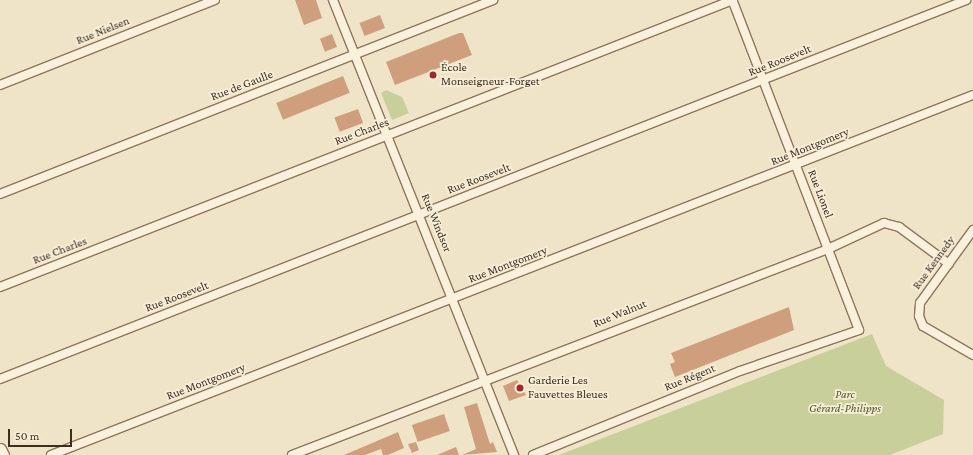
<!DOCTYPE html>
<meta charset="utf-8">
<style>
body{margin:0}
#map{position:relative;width:973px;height:455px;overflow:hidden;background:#f0e4c8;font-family:"Crimson Pro",serif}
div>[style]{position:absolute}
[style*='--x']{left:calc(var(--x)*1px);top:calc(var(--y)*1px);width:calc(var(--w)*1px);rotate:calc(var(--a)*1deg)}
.green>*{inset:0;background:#c9cf9b}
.building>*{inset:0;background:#cf9f7d;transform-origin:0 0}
.roads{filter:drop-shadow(1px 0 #8d765c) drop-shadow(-1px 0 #8d765c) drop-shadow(0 1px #8d765c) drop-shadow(0 -1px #8d765c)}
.street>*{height:8px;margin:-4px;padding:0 4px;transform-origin:4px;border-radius:4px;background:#faf1dc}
.secondary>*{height:11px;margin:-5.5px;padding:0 5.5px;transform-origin:5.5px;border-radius:5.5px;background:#faf1dc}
.dots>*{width:11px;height:11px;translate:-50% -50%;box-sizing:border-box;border:2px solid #f7eed8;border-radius:50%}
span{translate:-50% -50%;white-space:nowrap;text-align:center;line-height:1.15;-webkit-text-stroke:3.5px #f7eed8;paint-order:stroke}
.street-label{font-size:12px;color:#3d2e20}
.poi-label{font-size:12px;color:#3d2e20}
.left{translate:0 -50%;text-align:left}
.park-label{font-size:12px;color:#4d5a26;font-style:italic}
.scale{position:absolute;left:8px;top:429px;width:64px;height:18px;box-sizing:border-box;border:2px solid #3d2e20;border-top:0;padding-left:5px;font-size:12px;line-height:14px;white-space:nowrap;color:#3d2e20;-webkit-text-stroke:3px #f7eed8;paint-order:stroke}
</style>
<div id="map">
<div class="green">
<i style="clip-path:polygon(386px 90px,402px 97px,409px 113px,392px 120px,381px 93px)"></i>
<i style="clip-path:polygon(872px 334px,886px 366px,944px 400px,943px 434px,890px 455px,559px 455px)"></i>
</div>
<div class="building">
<i style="clip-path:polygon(295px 0,316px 0,322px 18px,304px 25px)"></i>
<i style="left:380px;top:15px;width:14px;height:22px;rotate:69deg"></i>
<i style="clip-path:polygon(459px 33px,463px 33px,472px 55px,395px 85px,386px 62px)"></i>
<i style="left:332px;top:34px;width:14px;height:13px;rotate:69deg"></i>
<i style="left:343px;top:76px;width:18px;height:72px;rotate:68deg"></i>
<i style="left:358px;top:109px;width:15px;height:25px;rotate:70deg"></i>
<i style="clip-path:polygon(789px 307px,794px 330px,675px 377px,670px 364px,675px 362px,671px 353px)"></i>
<i style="clip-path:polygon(517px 380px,526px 395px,509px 401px,503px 386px)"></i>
<i style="clip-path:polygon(477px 403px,490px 444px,493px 442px,497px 452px,462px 455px,476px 449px,464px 407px)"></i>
<i style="left:444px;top:414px;width:18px;height:34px;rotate:71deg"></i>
<i style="clip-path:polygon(398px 432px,404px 448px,388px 455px,383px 455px,381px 449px,365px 455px,344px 455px)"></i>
<i style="clip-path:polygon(416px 442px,419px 450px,412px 453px,408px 444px)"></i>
<i style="clip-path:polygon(456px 447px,459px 455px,437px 455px)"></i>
</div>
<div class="roads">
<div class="street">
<i style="--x:333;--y:0;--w:490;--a:68.3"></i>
<i style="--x:0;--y:85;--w:231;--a:-21.6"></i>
<i style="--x:0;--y:194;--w:530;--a:-21.48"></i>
<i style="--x:973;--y:230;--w:90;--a:126"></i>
<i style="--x:920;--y:303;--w:13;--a:94"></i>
<i style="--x:919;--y:316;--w:11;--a:68"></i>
<i style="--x:923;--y:326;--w:58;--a:30.1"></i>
<i style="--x:0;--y:287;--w:787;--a:-21.38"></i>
<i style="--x:0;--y:379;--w:1038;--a:-21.42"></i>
<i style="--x:51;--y:455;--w:990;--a:-21.33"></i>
<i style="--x:292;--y:455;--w:574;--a:-21.02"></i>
<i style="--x:828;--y:249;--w:62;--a:-24.9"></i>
<i style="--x:884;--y:223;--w:16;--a:15"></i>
<i style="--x:899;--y:227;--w:62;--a:36.5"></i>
<i style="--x:533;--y:455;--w:223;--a:-22.1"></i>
<i style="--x:740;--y:371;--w:126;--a:-19"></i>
<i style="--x:859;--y:330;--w:354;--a:-111"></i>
</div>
<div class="secondary">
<i style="--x:0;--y:449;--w:7;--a:63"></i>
</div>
</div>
<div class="dots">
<i style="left:433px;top:75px;background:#9e2a2b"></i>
<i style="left:520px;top:388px;background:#9e2a2b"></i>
</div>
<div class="street-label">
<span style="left:103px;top:31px;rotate:-22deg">Rue Nielsen</span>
<span style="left:780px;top:61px;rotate:-22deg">Rue Roosevelt</span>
<span style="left:242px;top:86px;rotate:-21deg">Rue de Gaulle</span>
<span style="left:362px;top:132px;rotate:-21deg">Rue Charles</span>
<span style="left:810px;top:147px;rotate:-22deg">Rue Montgomery</span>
<span style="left:479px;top:179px;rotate:-21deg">Rue Roosevelt</span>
<span style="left:820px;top:194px;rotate:69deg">Rue Lionel</span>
<span style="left:436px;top:223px;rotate:68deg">Rue Windsor</span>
<span style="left:60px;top:251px;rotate:-21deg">Rue Charles</span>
<span style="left:934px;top:263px;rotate:-54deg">Rue Kennedy</span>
<span style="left:508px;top:265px;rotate:-21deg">Rue Montgomery</span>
<span style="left:177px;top:297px;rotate:-21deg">Rue Roosevelt</span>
<span style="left:620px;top:314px;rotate:-22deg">Rue Walnut</span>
<span style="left:690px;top:378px;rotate:-22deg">Rue Régent</span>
<span style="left:206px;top:382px;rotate:-21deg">Rue Montgomery</span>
</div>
<div class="poi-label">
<span class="left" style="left:441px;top:75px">École<br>Monseigneur-Forget</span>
<span class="left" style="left:528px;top:388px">Garderie Les<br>Fauvettes Bleues</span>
</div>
<div class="park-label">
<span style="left:845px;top:402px">Parc<br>Gérard-Philipps</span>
</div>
<div class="scale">50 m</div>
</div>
